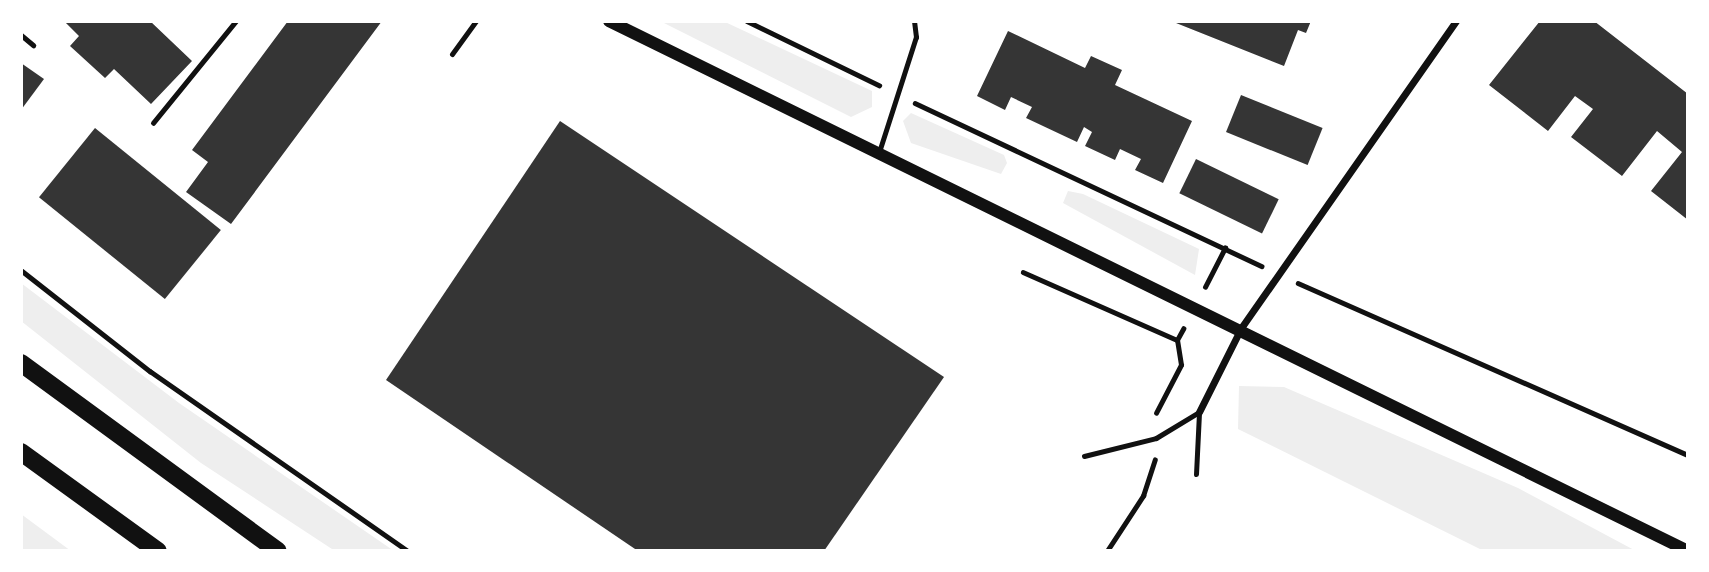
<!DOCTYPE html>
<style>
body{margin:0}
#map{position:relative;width:1709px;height:572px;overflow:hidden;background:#fff;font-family:Manrope,sans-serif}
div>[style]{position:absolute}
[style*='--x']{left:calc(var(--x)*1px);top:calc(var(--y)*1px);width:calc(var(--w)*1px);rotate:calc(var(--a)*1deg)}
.green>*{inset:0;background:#eee}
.building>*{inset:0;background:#353535;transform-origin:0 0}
.path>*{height:4.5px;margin:-2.25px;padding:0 2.25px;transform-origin:2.25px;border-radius:2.25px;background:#111}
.service>*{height:5px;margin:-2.5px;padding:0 2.5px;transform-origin:2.5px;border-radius:2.5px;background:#111}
.minor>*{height:7px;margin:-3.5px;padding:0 3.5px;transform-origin:3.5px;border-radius:3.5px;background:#111}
.tertiary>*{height:12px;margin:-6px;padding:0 6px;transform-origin:6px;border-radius:6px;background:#111}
.primary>*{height:18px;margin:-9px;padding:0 9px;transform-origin:9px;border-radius:9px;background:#111}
span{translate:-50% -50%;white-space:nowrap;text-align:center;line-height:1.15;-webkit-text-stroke:7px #fff;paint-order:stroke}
.frame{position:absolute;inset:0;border:23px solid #fff;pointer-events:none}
</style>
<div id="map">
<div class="green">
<i style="clip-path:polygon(660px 21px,723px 21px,872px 91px,872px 107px,851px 117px)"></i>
<i style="clip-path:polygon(911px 113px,1004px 155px,1007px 163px,1001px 174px,911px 143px,903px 121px)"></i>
<i style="clip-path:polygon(1068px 191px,1083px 194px,1199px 249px,1195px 275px,1063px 203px)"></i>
<i style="clip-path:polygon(21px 283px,179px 403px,394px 551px,335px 551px,201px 463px,21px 321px)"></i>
<i style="clip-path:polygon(1239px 386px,1284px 387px,1518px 488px,1636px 551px,1484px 551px,1238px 429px)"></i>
<i style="clip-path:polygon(21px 514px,71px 551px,21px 551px)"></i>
</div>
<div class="building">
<i style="clip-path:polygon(64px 21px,150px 21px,192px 61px,151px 104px,114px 69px,105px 78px,70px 46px,79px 36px)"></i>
<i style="clip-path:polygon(288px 21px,382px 21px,231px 224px,186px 192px,208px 162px,192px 150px)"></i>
<i style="clip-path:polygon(1171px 21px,1311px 21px,1306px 33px,1298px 30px,1284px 66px)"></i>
<i style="clip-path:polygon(1540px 21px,1594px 21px,1688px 94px,1688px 220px,1651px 191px,1682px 152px,1657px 131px,1622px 176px,1571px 137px,1593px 109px,1575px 96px,1548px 131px,1489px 85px)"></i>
<i style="clip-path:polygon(1008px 31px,1085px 68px,1091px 56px,1122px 70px,1115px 85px,1192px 121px,1163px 183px,1135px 170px,1141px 159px,1120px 149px,1115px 160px,1085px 146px,1092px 132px,1084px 127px,1077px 142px,1026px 118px,1032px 107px,1011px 97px,1005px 110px,977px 96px)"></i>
<i style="clip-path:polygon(21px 63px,44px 79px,21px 110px)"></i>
<i style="left:1241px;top:95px;width:88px;height:40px;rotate:22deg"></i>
<i style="clip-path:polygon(560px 121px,944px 377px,824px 551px,638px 551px,386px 380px)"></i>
<i style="left:95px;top:128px;width:162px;height:89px;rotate:39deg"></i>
<i style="left:1196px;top:159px;width:92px;height:38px;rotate:26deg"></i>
</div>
<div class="path">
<i style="--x:747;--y:21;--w:147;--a:25.9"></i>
<i style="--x:915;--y:103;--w:383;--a:25.2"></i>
<i style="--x:153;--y:123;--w:132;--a:-50.9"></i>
<i style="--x:21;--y:270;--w:164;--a:38.1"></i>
<i style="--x:150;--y:371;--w:315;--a:34.9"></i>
<i style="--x:1023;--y:272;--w:168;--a:23.8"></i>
<i style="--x:1298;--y:283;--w:426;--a:23.8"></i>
<i style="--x:1205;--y:287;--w:44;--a:-62.9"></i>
<i style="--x:1156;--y:413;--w:54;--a:-62.5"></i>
<i style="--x:1181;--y:365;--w:25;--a:-99"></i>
<i style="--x:1177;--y:340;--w:13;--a:-61"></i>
<i style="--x:1107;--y:551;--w:66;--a:-56.8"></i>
<i style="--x:1143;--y:496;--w:38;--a:-72"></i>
</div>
<div class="service">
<i style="--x:21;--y:35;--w:16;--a:40"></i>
<i style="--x:452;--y:54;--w:41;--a:-54"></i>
<i style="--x:879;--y:152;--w:121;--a:-72.2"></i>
<i style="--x:916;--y:37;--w:16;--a:-97"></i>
<i style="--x:1084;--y:456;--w:74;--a:-14"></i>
<i style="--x:1156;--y:438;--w:50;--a:-31.2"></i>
<i style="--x:1196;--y:474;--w:62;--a:-87.2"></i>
</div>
<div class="minor">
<i style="--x:1199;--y:412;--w:94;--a:-63.4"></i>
<i style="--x:1241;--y:328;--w:375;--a:-55"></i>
</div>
<div class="tertiary">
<i style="--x:609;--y:21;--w:1202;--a:26.16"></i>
</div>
<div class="primary">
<i style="--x:21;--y:363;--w:318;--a:36.2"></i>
<i style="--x:21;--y:452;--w:169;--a:35.9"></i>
</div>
<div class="frame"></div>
</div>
